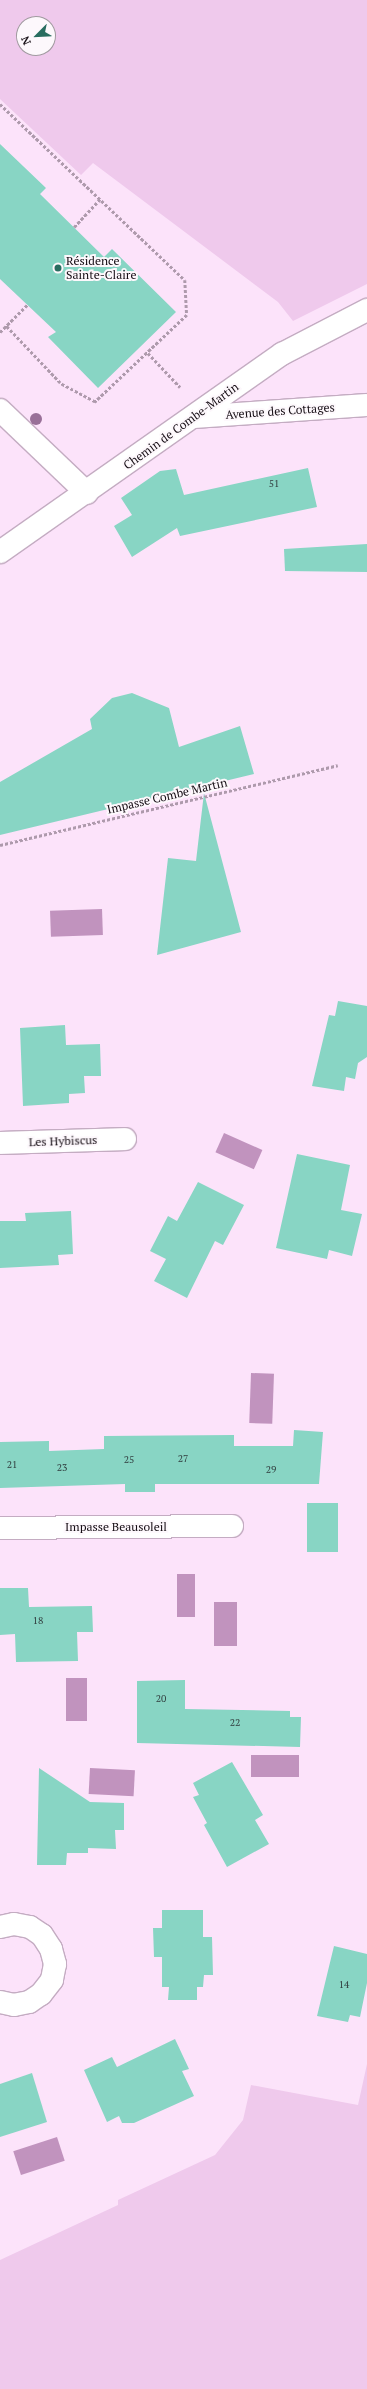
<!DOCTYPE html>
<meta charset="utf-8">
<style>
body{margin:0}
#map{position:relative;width:367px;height:2389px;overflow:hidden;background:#fce3fa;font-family:"PT Serif",serif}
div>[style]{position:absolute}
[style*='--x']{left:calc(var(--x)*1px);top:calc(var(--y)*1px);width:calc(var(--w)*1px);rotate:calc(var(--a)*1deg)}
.green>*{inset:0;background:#efc9ec}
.water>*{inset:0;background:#c193be;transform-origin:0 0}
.building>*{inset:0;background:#88d5c4;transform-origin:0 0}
.path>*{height:2.5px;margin-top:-1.25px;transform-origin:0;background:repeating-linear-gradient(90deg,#ae9aac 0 3px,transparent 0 5px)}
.roads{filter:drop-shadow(1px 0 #c4acc2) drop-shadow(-1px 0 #c4acc2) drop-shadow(0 1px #c4acc2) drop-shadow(0 -1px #c4acc2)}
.minor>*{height:22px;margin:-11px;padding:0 11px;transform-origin:11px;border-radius:11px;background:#fff}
.trees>*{width:12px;height:12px;margin:-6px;border-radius:50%;background:#997098}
.dots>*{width:11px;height:11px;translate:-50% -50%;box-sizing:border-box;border:2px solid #fdf8fc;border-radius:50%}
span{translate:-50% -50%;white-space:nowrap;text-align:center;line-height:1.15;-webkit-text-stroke:4px #fdf8fc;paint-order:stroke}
.number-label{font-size:10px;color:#324041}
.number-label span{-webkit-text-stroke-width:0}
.poi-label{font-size:12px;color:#160e15}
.left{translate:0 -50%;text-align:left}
.street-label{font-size:12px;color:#160e15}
.north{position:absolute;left:16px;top:16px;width:40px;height:40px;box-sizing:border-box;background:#fdf8fc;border:1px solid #a19aa0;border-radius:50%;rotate:246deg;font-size:11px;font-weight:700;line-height:16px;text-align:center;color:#160e15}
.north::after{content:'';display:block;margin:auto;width:14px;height:18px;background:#296d60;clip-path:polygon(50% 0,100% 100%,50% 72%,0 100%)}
</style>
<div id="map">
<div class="green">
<i style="clip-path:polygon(evenodd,0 0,367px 0,367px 284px,293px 321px,278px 302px,93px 163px,81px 175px,0 99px,0 0,24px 24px,48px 24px,48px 48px,24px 48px,24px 24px)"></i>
<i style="clip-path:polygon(367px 2064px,367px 2389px,0 2389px,0 2260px,118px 2205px,118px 2200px,215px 2155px,243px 2120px,251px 2085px,358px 2105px)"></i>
</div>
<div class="water">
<i style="left:102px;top:909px;width:26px;height:52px;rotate:88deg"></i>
<i style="left:224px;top:1133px;width:42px;height:21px;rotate:24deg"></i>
<i style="left:251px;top:1373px;width:23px;height:50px;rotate:2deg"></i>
<i style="left:177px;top:1574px;width:18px;height:43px"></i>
<i style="left:214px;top:1602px;width:23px;height:44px"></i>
<i style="left:66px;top:1678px;width:21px;height:43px"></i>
<i style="left:251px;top:1755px;width:48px;height:22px"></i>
<i style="left:90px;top:1768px;width:45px;height:26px;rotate:3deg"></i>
<i style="left:57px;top:2137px;width:25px;height:46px;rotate:72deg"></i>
</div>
<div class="building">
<i style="clip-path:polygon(0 144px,46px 188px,40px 194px,104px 257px,112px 249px,176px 312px,98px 388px,48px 337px,56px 332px,0 279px)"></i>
<i style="clip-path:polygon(308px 468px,317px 507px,180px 536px,177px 528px,132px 557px,114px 526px,132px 515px,121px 498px,160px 471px,176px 469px,184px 495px)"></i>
<i style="clip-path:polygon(367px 544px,367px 572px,285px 571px,284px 549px)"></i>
<i style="clip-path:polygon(132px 693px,169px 708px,179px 747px,240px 726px,254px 774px,0 835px,0 782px,92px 729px,90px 719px,112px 698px)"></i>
<i style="clip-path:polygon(204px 793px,241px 932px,157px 955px,168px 858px,196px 861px)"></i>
<i style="clip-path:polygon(338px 1001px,367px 1006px,367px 1057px,358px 1063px,355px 1079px,346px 1077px,344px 1091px,312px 1086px,329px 1015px,335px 1016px)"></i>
<i style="clip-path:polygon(65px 1025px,66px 1045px,100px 1044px,101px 1076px,84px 1076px,85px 1093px,69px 1094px,69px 1103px,23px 1106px,20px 1028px)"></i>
<i style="clip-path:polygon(297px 1154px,350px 1165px,341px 1210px,362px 1214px,352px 1256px,329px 1250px,327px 1259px,276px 1248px)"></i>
<i style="clip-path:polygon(198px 1182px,244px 1205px,223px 1245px,215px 1241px,187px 1298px,154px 1281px,166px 1259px,150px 1251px,168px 1216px,177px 1221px)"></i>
<i style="clip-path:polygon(71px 1211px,73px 1254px,58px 1255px,59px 1265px,0 1268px,0 1221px,26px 1221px,25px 1213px)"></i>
<i style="clip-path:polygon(294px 1430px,323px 1432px,319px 1484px,155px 1484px,155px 1492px,125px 1492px,125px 1484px,0 1488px,0 1442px,49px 1441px,49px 1451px,104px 1449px,104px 1436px,234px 1435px,234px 1446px,293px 1446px)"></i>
<i style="left:307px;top:1503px;width:31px;height:49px"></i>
<i style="clip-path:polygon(0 1588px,28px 1588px,29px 1607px,92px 1606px,93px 1632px,77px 1632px,78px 1661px,16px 1662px,15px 1634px,0 1635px)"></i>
<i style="clip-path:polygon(185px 1680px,185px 1709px,290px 1711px,290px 1717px,301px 1717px,300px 1747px,137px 1743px,137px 1681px)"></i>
<i style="clip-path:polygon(232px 1762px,263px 1815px,255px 1820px,269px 1844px,227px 1867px,204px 1825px,207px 1823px,193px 1797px,199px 1795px,193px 1783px)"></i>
<i style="clip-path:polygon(39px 1768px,90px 1802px,124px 1803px,124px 1830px,115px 1830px,116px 1849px,88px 1848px,88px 1853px,67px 1853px,66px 1865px,37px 1865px)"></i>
<i style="clip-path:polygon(162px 1910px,203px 1910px,203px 1937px,212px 1937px,213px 1975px,204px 1975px,203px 1987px,197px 1987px,197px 2000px,168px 2000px,169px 1987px,162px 1987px,162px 1957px,154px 1957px,153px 1928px,162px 1928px)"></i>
<i style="clip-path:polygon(334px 1946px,367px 1954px,367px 1983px,360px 2017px,350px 2015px,348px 2022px,317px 2016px)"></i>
<i style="clip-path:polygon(175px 2039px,189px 2069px,182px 2071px,194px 2096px,134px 2123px,122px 2123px,119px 2116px,107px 2122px,84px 2070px,112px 2057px,117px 2067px)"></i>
<i style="clip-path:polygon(32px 2073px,47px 2122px,0 2137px,0 2084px)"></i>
</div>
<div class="path">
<i style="--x:0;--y:104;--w:255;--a:43.6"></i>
<i style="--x:185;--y:280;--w:35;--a:87"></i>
<i style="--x:187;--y:315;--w:127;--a:136.6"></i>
<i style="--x:95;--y:402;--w:40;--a:-152"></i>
<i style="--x:60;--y:383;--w:79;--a:-133.5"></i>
<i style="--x:74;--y:227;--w:38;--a:-47"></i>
<i style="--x:0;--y:332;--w:40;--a:-45"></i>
<i style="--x:148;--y:353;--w:47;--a:46.7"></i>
<i style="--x:0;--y:845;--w:347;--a:-13.3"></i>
</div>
<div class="roads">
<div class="minor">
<i style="--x:0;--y:410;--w:120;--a:43.7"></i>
<i style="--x:194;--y:417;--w:173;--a:-4"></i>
<i style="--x:0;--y:552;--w:345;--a:-35.1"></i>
<i style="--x:282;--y:354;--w:96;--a:-27.4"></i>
<i style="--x:0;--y:1143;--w:125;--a:-1.8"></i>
<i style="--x:0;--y:1528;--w:232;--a:-0.5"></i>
<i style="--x:0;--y:1927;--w:14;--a:-12"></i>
<i style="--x:14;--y:1924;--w:16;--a:11"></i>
<i style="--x:30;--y:1927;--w:14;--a:34"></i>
<i style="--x:42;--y:1935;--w:17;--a:57"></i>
<i style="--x:51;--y:1949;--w:16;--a:75"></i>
<i style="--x:55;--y:1964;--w:16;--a:101"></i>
<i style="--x:52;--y:1980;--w:18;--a:128"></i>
<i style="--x:41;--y:1994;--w:14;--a:146"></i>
<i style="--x:29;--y:2002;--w:15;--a:169"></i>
<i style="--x:14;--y:2005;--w:14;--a:-168"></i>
</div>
</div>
<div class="trees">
<i style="left:36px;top:419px"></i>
</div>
<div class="dots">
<i style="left:58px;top:268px;background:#296d60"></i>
</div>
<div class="number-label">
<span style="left:274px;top:484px">51</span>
<span style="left:183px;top:1459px">27</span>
<span style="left:129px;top:1460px">25</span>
<span style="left:12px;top:1465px">21</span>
<span style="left:62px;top:1468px">23</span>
<span style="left:271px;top:1470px">29</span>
<span style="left:38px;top:1621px">18</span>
<span style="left:161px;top:1699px">20</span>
<span style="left:235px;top:1723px">22</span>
<span style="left:344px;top:1985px">14</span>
</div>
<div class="poi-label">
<span class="left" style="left:66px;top:268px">Résidence<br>Sainte-Claire</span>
</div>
<div class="street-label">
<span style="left:280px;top:411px;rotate:-4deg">Avenue des Cottages</span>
<span style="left:181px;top:426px;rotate:-36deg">Chemin de Combe-Martin</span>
<span style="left:167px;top:796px;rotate:-13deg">Impasse Combe Martin</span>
<span style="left:63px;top:1141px;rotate:-2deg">Les Hybiscus</span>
<span style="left:116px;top:1527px">Impasse Beausoleil</span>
</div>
<div class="north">N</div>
</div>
